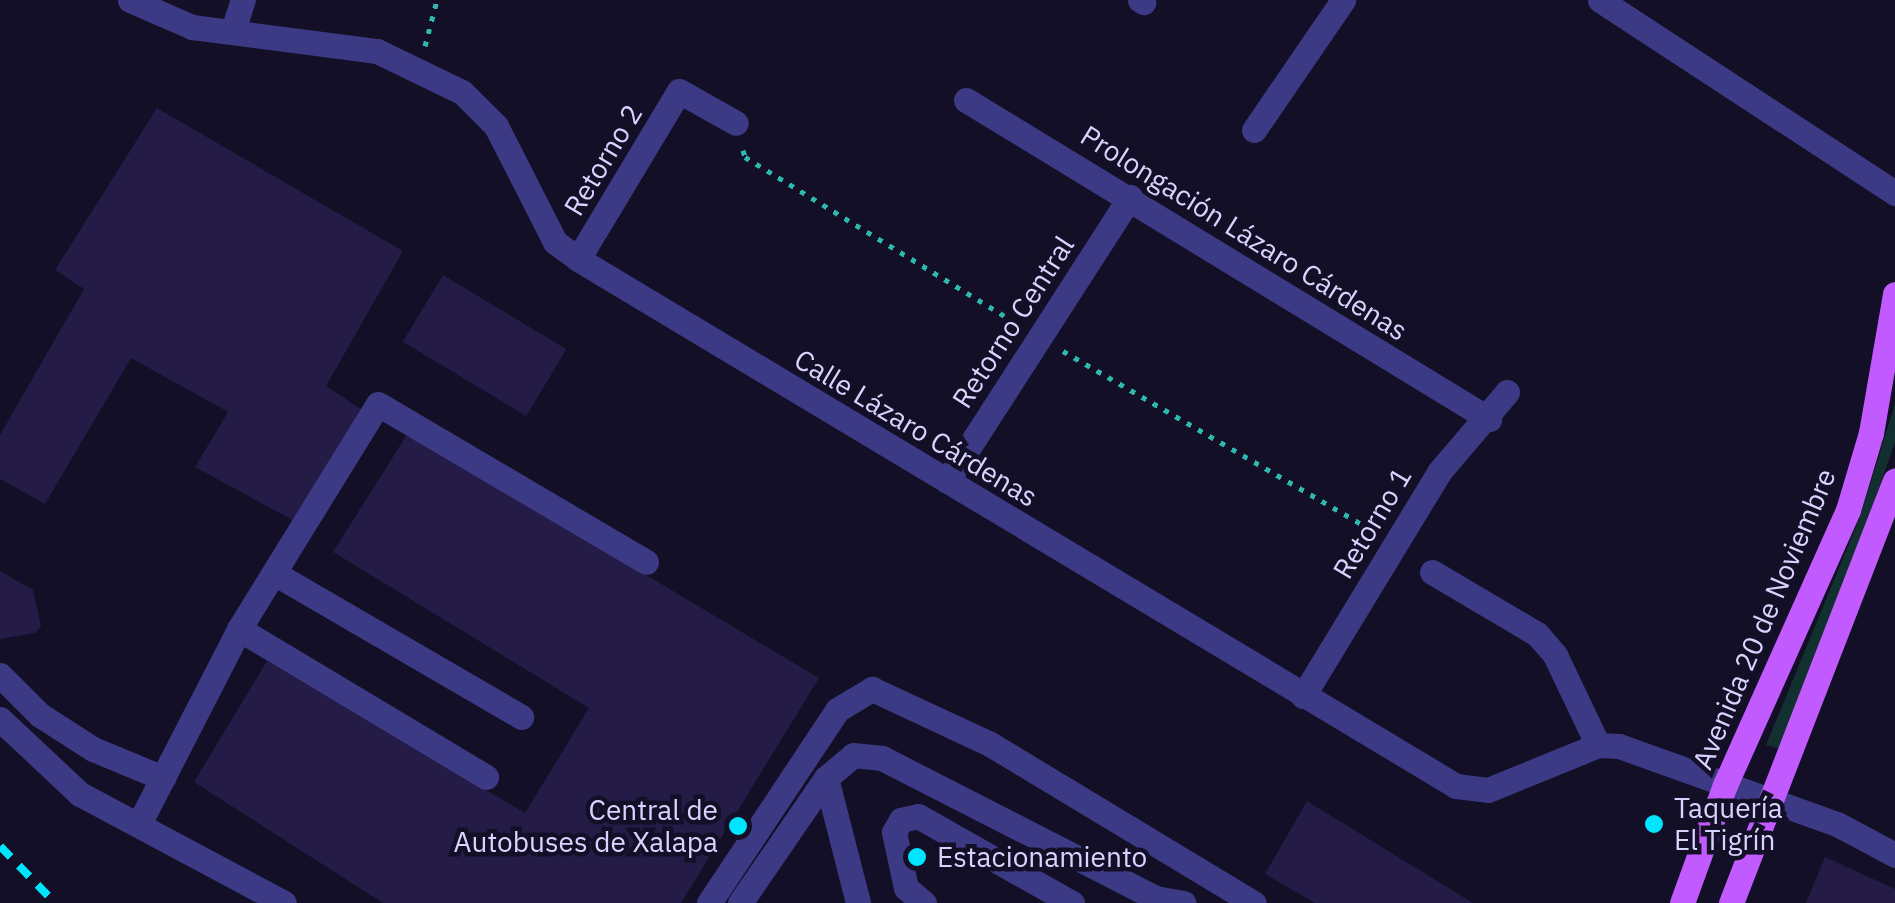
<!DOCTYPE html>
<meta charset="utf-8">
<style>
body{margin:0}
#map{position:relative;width:1895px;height:903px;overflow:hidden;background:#130f26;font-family:"IBM Plex Sans",sans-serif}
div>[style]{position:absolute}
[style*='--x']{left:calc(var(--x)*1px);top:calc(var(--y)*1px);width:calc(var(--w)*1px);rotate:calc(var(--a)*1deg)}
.green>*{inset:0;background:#12302f}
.building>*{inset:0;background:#241b47;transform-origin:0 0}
.path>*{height:5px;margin-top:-2.5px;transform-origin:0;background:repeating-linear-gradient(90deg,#2fb8b0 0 5px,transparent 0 13px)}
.minor>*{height:25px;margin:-12.5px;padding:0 12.5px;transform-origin:12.5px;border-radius:12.5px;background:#3d3a85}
.major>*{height:25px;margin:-12.5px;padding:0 12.5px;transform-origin:12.5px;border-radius:12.5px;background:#c25bff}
.rail>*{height:8px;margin-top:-4px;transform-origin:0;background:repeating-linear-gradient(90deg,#00e5ff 0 15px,transparent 0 27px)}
.dots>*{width:28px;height:28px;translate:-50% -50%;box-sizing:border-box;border:5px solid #130f26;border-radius:50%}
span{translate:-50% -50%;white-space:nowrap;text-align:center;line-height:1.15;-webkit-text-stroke:9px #130f26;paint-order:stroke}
.street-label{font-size:28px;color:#d9d4ff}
.poi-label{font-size:28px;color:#d9d4ff}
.left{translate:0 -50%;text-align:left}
.right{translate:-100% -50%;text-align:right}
</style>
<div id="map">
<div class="green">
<i style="clip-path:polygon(1895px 404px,1895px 442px,1869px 516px,1781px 749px,1766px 745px,1860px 517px)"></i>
</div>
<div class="building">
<i style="clip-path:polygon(157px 108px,403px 251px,326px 386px,361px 409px,296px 522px,195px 467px,228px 412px,131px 358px,45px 504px,0 479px,0 435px,84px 289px,55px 270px)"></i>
<i style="left:443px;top:275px;width:144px;height:78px;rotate:31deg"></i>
<i style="clip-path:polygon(408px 433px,819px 678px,681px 903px,383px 903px,194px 782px,267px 661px,525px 813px,589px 708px,333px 552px)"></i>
<i style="clip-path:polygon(0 571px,33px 590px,41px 626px,35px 633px,0 639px)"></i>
<i style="clip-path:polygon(1307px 801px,1473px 903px,1315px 903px,1265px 874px)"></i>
<i style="clip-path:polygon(1825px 857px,1895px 889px,1895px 903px,1806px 903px)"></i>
</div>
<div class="path">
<i style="--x:425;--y:46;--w:48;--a:-75.4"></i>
<i style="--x:743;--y:150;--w:7;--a:74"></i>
<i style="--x:745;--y:157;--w:321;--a:31.5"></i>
<i style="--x:1063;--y:351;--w:359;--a:30.1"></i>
</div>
<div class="minor">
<i style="--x:130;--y:0;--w:68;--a:23.5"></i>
<i style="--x:192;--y:27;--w:187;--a:7.4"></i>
<i style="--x:377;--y:51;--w:94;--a:25.8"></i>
<i style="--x:462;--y:92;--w:48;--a:45"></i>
<i style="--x:496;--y:126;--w:130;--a:63"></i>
<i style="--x:555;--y:242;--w:29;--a:36"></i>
<i style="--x:578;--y:259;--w:1024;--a:30.97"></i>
<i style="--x:1456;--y:786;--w:32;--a:7"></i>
<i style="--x:1488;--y:790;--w:119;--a:-22.2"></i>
<i style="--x:1598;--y:745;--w:21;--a:3"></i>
<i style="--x:1619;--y:746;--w:232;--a:19.7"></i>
<i style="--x:1837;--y:824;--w:66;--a:28.1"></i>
<i style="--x:1140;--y:0;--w:4;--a:34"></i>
<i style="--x:1600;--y:0;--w:353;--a:33.2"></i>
<i style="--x:233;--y:30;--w:32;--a:-72"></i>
<i style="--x:966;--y:100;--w:613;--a:31.38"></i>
<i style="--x:1254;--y:130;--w:158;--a:-55.6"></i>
<i style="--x:578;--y:259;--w:196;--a:-59"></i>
<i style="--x:679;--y:91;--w:65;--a:29.3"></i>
<i style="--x:947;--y:481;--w:338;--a:-57.2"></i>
<i style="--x:1432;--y:572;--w:122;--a:30.6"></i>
<i style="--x:1537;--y:634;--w:28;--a:49"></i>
<i style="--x:1555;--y:655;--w:100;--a:64.5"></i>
<i style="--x:274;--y:573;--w:286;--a:30.2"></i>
<i style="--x:239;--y:629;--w:288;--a:30.9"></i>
<i style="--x:0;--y:675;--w:57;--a:45"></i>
<i style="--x:40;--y:715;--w:63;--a:32.7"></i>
<i style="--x:93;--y:749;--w:76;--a:22.5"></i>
<i style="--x:1303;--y:696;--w:262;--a:-58.7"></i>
<i style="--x:1439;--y:472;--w:105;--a:-49.6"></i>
<i style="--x:0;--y:719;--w:110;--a:43.2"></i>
<i style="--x:80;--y:794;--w:231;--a:28.1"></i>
<i style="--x:826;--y:778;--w:129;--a:75.6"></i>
<i style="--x:140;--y:822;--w:217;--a:-62.8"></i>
<i style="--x:239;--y:629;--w:264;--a:-58.3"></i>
<i style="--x:378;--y:404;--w:311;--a:30.5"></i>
<i style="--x:709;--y:903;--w:232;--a:-56.4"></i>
<i style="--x:837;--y:710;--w:41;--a:-31"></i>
<i style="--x:872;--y:689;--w:130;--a:25"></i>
<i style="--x:990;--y:744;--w:308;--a:31.1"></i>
<i style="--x:740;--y:903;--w:152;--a:-55.5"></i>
<i style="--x:826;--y:778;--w:35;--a:-40"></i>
<i style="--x:853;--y:755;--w:29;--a:6"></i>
<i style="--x:882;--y:758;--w:307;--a:27.1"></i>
<i style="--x:1155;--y:898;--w:29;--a:10"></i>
<i style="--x:924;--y:903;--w:23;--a:-140"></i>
<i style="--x:906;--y:888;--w:57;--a:-102.1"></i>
<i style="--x:894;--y:832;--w:14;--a:-60"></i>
<i style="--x:901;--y:820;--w:17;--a:-13"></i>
<i style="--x:918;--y:816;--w:177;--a:29.5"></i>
</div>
<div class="major">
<i style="--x:1682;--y:903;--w:126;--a:-70"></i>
<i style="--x:1725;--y:785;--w:301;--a:-65.9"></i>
<i style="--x:1848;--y:510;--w:80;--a:-73.4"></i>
<i style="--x:1871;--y:433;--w:141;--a:-80.2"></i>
<i style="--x:1731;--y:903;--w:453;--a:-68.8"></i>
</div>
<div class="rail">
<i style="--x:0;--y:846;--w:79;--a:46"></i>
</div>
<div class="dots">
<i style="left:1654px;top:824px;background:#00e5ff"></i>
<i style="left:738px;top:826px;background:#00e5ff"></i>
<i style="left:917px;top:857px;background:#00e5ff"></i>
</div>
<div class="street-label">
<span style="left:603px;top:160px;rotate:-59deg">Retorno 2</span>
<span style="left:1244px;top:233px;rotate:32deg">Prolongación Lázaro Cárdenas</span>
<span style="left:1013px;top:322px;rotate:-57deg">Retorno Central</span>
<span style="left:916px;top:428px;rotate:31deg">Calle Lázaro Cárdenas</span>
<span style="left:1372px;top:523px;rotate:-59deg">Retorno 1</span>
<span style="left:1764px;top:619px;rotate:-67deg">Avenida 20 de Noviembre</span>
</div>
<div class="poi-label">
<span class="left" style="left:1674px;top:824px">Taquería<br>El Tigrín</span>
<span class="right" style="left:718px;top:826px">Central de<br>Autobuses de Xalapa</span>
<span class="left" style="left:937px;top:857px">Estacionamiento</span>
</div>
</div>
